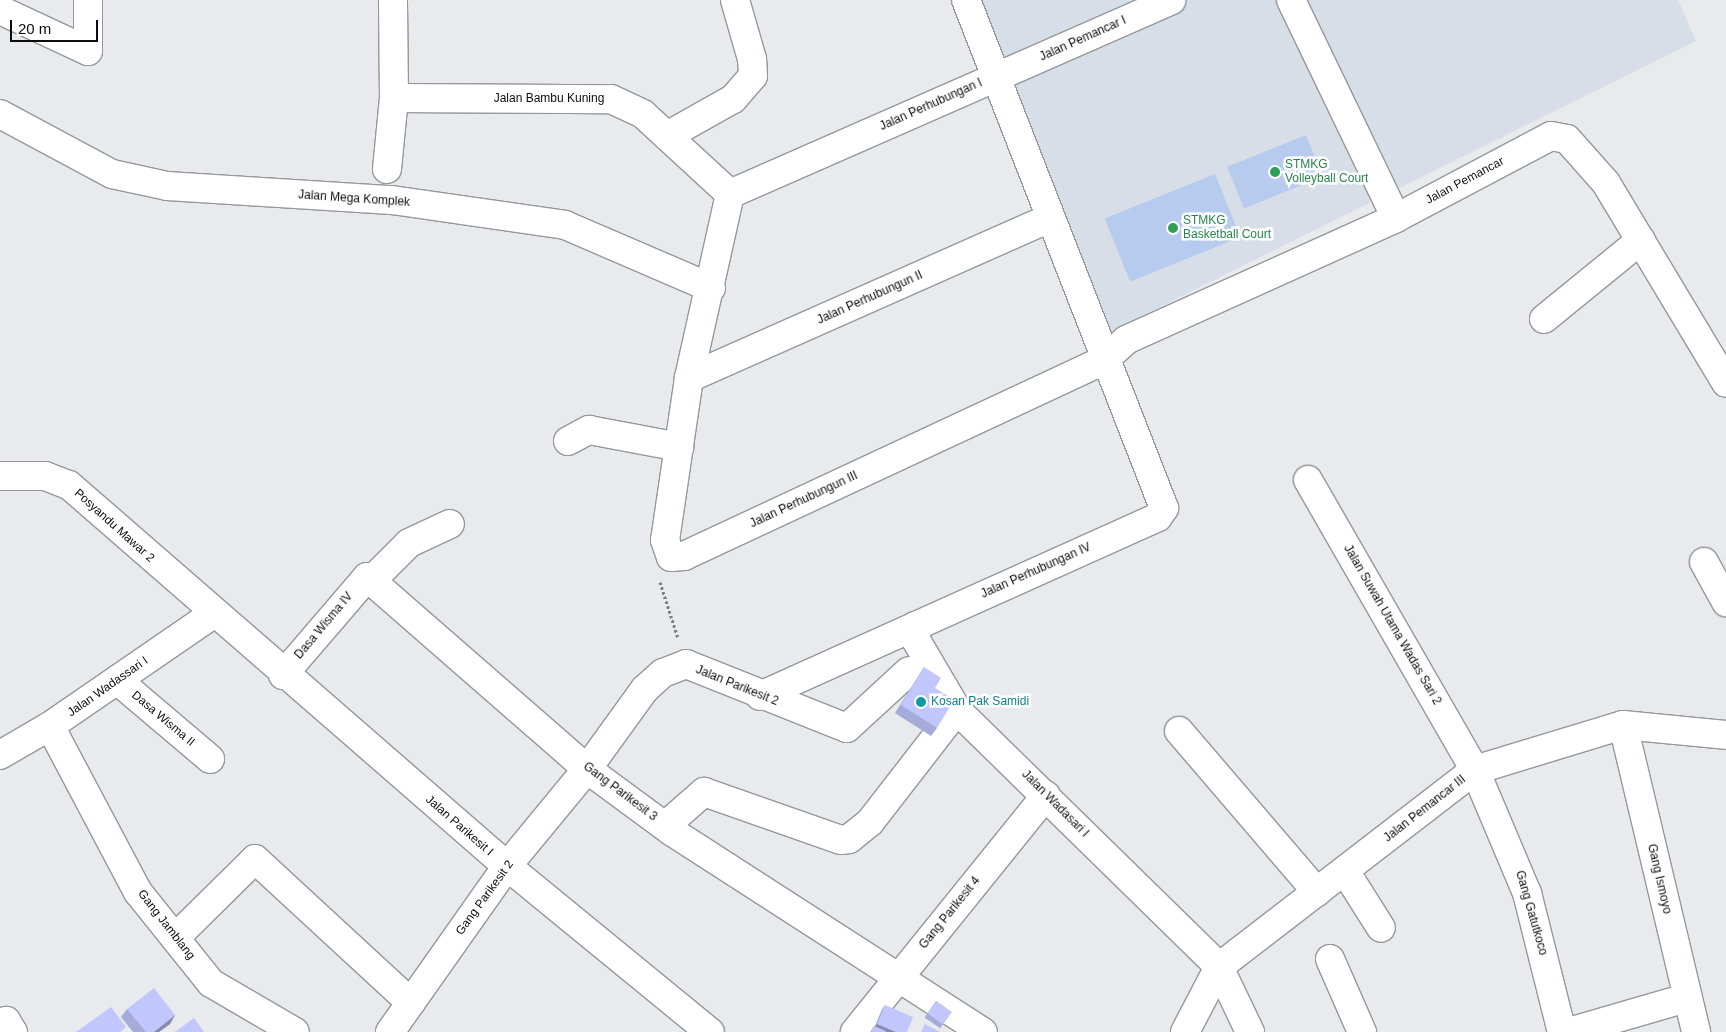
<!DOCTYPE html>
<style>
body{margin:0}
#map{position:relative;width:1726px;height:1032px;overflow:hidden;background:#e8eaed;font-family:Arial,sans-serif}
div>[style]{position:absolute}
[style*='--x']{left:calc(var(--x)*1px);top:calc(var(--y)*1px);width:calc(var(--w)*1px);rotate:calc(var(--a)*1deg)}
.built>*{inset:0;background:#d8dee7}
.green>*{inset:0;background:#b6cbed;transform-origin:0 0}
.path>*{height:3px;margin-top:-1.5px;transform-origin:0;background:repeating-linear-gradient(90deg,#7b7c7e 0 2.5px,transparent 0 5px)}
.roads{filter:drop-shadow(1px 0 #95979a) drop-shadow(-1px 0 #95979a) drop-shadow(0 1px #95979a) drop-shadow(0 -1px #95979a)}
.street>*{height:28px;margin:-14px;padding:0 14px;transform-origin:14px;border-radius:14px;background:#fff}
.wall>*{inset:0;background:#a6abd9;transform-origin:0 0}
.shaded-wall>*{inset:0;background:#878bb0}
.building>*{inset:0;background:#c1c7fc;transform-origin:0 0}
.dots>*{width:14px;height:14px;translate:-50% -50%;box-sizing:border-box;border:2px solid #fff;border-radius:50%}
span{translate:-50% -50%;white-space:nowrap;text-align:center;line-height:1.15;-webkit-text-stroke:5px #fff;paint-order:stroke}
.street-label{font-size:12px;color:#0c0c0d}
.leisure-label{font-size:12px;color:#27864d}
.left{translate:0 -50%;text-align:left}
.culture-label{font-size:12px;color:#0d838f}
.scale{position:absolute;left:10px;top:20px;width:88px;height:22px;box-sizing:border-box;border:2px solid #0c0c0d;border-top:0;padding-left:6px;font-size:15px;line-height:18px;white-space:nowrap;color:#0c0c0d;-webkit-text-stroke:4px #fff;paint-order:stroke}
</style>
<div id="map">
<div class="built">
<i style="clip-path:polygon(973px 0,1678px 0,1696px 41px,1111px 331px)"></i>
</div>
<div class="green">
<i style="left:1306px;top:135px;width:45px;height:85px;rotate:68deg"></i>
<i style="left:1215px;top:174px;width:68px;height:119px;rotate:68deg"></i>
</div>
<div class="path">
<i style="--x:660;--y:582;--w:59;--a:72.2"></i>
</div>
<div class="roads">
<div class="street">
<i style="--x:1291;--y:0;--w:242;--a:64.3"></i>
<i style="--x:0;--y:10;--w:97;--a:25"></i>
<i style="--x:88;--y:51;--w:51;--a:-90"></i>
<i style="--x:394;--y:98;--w:217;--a:0.3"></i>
<i style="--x:611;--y:99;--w:35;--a:25"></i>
<i style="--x:643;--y:114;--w:118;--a:42.6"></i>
<i style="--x:0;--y:114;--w:127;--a:28.2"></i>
<i style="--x:112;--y:174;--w:56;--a:12.3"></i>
<i style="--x:167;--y:186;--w:225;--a:3.6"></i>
<i style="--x:392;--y:200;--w:175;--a:8.2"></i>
<i style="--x:565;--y:225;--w:159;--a:23.3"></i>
<i style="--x:667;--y:136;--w:76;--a:-29.3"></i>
<i style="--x:733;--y:99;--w:30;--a:-49"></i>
<i style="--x:753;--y:76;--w:17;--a:-93"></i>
<i style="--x:752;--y:59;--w:61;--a:-106.1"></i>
<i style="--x:387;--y:169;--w:71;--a:-84.4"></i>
<i style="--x:394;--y:98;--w:98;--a:-90.6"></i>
<i style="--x:730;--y:194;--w:189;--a:102.6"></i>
<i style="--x:689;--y:378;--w:164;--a:98.4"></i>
<i style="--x:665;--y:540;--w:18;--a:71"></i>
<i style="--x:671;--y:557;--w:13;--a:-4"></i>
<i style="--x:684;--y:556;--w:462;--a:-25"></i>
<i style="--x:1103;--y:361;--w:31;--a:-42"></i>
<i style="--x:1126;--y:340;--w:296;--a:-24.3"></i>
<i style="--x:1396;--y:218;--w:175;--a:-27.9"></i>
<i style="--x:1551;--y:136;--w:16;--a:11"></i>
<i style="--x:1567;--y:139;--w:59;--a:48.4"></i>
<i style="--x:1606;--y:183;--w:233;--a:59"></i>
<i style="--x:730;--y:194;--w:482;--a:-23.7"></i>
<i style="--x:1544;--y:319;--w:125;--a:-39.2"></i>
<i style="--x:689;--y:378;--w:395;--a:-23.9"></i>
<i style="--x:568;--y:441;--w:24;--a:-28"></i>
<i style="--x:589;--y:430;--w:92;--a:10.7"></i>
<i style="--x:0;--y:476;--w:45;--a:0"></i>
<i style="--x:45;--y:476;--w:26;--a:21"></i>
<i style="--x:69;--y:485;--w:581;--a:41.02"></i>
<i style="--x:507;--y:866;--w:262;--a:39.3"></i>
<i style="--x:1308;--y:480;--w:335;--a:60.1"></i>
<i style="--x:1475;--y:770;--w:134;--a:67.1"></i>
<i style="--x:1527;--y:893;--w:143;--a:75.9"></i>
<i style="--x:1704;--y:562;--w:46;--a:61.2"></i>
<i style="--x:372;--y:580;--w:52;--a:-45"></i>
<i style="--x:409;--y:543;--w:45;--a:-24.9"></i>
<i style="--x:915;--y:626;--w:14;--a:86"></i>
<i style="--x:916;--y:640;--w:81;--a:59.6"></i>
<i style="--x:957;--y:710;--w:367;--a:44.4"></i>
<i style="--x:1219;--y:967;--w:72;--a:64.5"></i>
<i style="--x:283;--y:675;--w:129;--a:-49.4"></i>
<i style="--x:367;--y:577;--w:292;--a:41.1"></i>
<i style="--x:587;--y:769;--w:104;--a:36.4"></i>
<i style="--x:671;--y:831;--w:371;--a:32.8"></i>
<i style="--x:117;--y:680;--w:122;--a:40.3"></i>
<i style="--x:760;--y:696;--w:436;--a:-24.2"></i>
<i style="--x:1158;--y:517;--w:11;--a:-56"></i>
<i style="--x:1164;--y:508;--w:545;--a:-111.29"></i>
<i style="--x:1623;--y:725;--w:316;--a:76.6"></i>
<i style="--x:50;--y:726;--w:188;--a:62.1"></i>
<i style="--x:138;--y:892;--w:117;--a:51.3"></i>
<i style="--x:211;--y:983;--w:97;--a:30.3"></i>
<i style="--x:1179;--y:731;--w:212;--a:49.4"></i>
<i style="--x:0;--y:755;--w:58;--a:-30.1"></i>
<i style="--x:50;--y:726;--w:198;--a:-34.5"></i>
<i style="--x:665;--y:826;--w:52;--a:-41.1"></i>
<i style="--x:704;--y:792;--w:145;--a:19.3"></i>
<i style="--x:841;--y:840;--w:8;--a:-7"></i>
<i style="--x:849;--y:839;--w:27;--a:-39"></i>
<i style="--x:870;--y:822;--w:142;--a:-52.2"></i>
<i style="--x:1345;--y:871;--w:67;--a:57.7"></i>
<i style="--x:175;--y:938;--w:112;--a:-44.6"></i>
<i style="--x:255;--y:859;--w:212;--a:42.7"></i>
<i style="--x:1330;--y:959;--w:80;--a:66.3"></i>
<i style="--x:0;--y:1024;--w:7;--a:-27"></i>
<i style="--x:6;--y:1021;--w:13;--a:58"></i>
<i style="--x:390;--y:1032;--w:203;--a:-54.8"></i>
<i style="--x:507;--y:866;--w:126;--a:-50.5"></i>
<i style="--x:587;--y:769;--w:99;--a:-54.1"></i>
<i style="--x:645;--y:689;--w:24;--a:-42"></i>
<i style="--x:663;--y:673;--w:25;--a:-21"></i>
<i style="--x:686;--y:664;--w:173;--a:21.7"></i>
<i style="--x:847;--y:728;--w:84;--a:-42.6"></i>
<i style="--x:855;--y:1032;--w:304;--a:-51.1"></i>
<i style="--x:1185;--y:1032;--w:73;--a:-62.4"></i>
<i style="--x:1219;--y:967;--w:323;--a:-37.6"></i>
<i style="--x:1475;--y:770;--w:155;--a:-16.9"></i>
<i style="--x:1623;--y:725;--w:103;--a:5.5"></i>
<i style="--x:1569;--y:1032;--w:122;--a:-16.2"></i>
</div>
</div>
<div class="wall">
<i style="clip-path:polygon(924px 667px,935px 688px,937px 728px,931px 736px,895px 713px)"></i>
<i style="left:936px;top:1001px;width:19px;height:20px;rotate:35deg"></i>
<i style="clip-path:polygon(885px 1005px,907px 1032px,870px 1032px,874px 1026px,875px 1026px,882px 1009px)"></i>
<i style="clip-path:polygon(127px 1009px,175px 1015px,170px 1024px,159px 1032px,133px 1032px,121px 1017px)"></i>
</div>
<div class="shaded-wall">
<i style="clip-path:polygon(175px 1015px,170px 1024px,159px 1032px,154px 1032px)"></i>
<i style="clip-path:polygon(877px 1024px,896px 1032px,883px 1032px,874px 1028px)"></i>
</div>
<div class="building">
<i style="clip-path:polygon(924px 667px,941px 678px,935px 688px,954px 700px,937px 728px,901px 705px)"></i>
<i style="clip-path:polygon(154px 988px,175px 1015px,154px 1032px,146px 1032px,127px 1009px)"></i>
<i style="left:936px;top:1001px;width:19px;height:15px;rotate:35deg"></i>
<i style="clip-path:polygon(885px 1005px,913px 1017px,907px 1032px,896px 1032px,877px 1024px)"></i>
<i style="clip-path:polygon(111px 1007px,126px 1027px,120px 1032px,76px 1032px)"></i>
<i style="clip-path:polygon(194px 1018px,204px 1032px,175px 1032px)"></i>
<i style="clip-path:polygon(925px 1024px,940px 1032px,921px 1032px)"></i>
<i style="clip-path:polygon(874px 1026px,886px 1031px,885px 1032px,871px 1032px)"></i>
</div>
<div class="dots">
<i style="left:1275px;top:172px;background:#2e9e5b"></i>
<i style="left:1173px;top:228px;background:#2e9e5b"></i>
<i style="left:921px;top:702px;background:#0f9aa8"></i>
</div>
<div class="street-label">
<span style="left:1083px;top:39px;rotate:-24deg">Jalan Pemancar I</span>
<span style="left:549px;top:99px">Jalan Bambu Kuning</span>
<span style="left:931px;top:105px;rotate:-24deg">Jalan Perhubungan I</span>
<span style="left:1465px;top:181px;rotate:-28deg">Jalan Pemancar</span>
<span style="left:354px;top:199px;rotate:4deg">Jalan Mega Komplek</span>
<span style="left:870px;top:298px;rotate:-24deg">Jalan Perhubungun II</span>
<span style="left:804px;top:500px;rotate:-25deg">Jalan Perhubungun III</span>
<span style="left:114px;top:526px;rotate:42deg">Posyandu Mawar 2</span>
<span style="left:1036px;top:571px;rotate:-24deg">Jalan Perhubungan IV</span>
<span style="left:1392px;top:625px;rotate:60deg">Jalan Suwah Utama Wadas Sari 2</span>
<span style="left:324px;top:626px;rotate:-50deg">Dasa Wisma IV</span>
<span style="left:737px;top:686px;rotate:22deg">Jalan Parikesit 2</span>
<span style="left:108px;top:687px;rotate:-35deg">Jalan Wadassari I</span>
<span style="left:163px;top:719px;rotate:40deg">Dasa Wisma II</span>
<span style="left:620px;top:792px;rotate:37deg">Gang Parikesit 3</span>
<span style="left:1055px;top:804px;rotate:45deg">Jalan Wadasari I</span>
<span style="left:1425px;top:809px;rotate:-38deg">Jalan Pemancar III</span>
<span style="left:459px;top:826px;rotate:41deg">Jalan Parikesit I</span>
<span style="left:1659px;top:879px;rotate:77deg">Gang Ismoyo</span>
<span style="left:485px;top:898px;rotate:-54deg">Gang Parikesit 2</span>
<span style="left:950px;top:913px;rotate:-51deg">Gang Parikesit 4</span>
<span style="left:1531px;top:913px;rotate:74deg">Gang Gatutkoco</span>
<span style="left:166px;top:925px;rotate:52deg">Gang Jamblang</span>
</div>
<div class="leisure-label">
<span class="left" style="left:1285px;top:172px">STMKG<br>Volleyball Court</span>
<span class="left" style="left:1183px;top:228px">STMKG<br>Basketball Court</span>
</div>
<div class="culture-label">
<span class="left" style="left:931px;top:702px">Kosan Pak Samidi</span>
</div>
<div class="scale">20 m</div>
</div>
